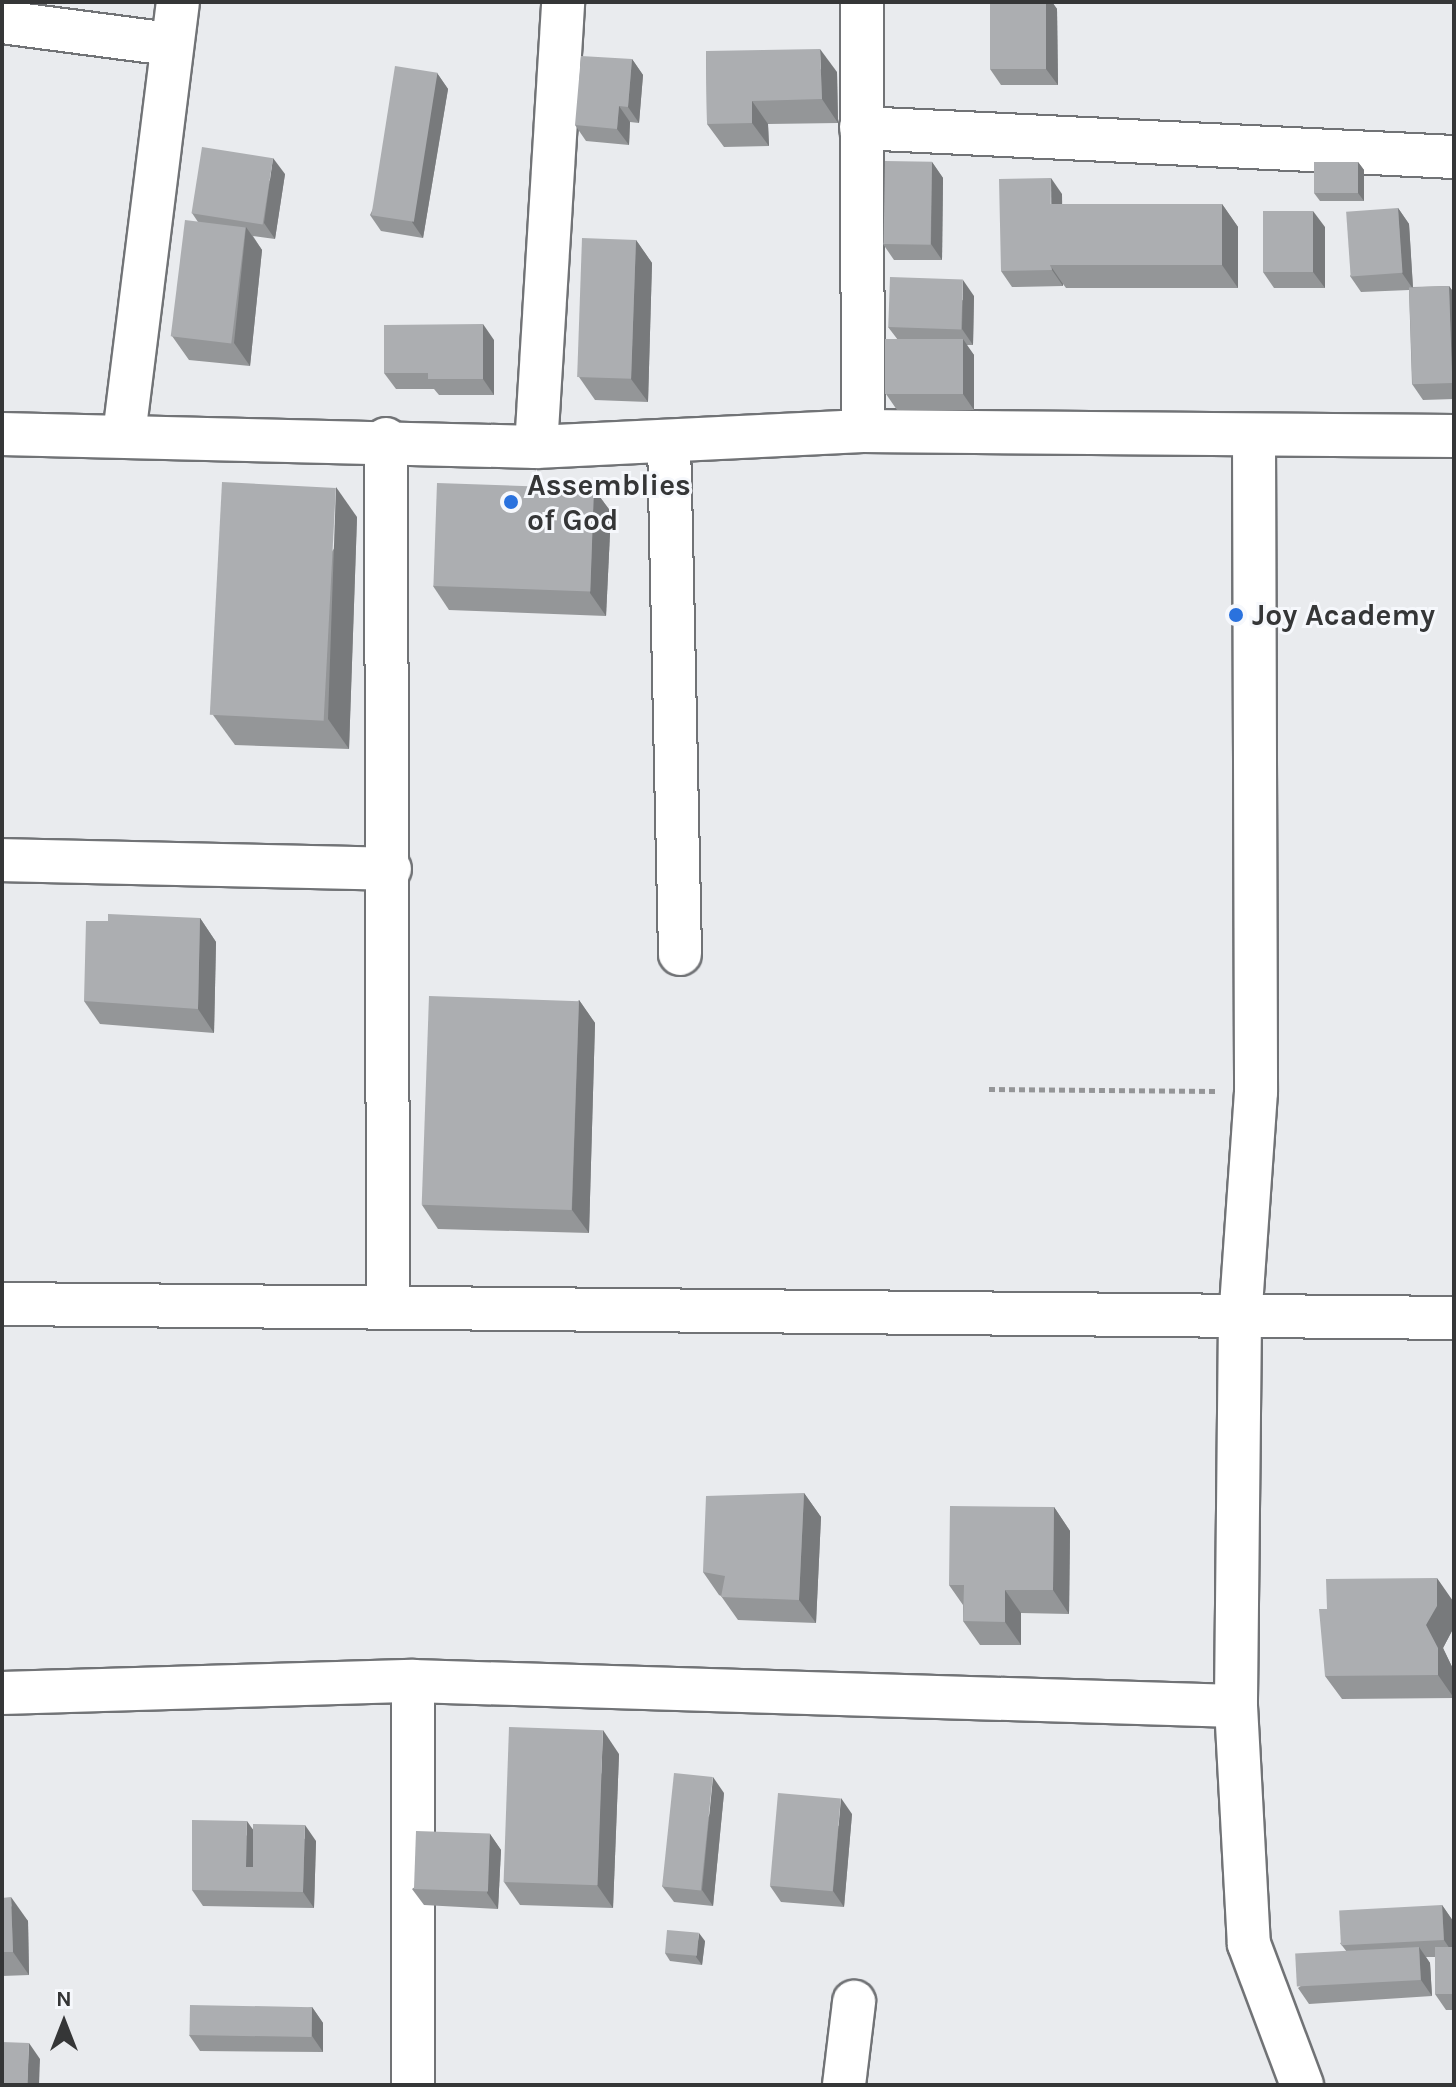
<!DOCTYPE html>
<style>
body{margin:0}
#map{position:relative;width:1456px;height:2087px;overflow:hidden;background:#e9ebee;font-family:Karla,sans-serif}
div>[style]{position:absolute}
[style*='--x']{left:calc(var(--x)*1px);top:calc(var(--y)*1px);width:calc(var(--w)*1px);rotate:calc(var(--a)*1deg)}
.path>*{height:5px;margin-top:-2.5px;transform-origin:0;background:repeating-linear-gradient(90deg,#949597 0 6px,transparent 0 10px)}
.roads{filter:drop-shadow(2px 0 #717376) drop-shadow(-2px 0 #717376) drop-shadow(0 2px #717376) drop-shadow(0 -2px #717376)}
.street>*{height:42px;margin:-21px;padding:0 21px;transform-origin:21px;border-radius:21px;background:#fff}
.wall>*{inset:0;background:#949698}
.shaded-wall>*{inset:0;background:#787a7c}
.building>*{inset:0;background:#acaeb1;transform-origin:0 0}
.dots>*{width:22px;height:22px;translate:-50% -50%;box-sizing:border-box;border:4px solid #f6f8fc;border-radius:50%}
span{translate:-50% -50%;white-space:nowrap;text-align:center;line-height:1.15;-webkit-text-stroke:6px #f6f8fc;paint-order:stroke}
.poi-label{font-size:30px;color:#353637;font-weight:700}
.left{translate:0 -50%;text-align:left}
.frame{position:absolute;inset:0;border:4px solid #353637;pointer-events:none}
.north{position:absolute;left:24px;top:1983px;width:80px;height:80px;-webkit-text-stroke:6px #f6f8fc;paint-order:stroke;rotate:0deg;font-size:22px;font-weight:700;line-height:32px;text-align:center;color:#353637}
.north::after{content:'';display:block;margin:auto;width:28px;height:36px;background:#353637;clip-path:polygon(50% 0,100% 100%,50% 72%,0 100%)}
</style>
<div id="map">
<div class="path">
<i style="--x:989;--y:1089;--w:227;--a:0.5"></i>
</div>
<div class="roads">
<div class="street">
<i style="--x:862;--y:2;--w:429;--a:89.9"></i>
<i style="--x:2;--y:22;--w:169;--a:7.5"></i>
<i style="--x:861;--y:128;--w:594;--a:2.8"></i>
<i style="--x:2;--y:434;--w:534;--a:1.39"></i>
<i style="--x:536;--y:447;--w:327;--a:-2.8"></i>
<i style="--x:863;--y:431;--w:591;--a:0.48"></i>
<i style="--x:124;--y:435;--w:436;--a:-82.9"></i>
<i style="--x:386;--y:439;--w:869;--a:89.87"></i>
<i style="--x:1254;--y:439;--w:653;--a:89.82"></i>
<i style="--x:1256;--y:1092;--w:227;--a:94"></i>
<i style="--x:1240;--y:1318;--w:388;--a:90.6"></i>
<i style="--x:1236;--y:1706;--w:238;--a:86.9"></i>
<i style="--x:1249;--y:1944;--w:151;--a:69.4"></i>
<i style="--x:669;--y:441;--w:513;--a:88.77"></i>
<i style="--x:536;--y:447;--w:446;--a:-86.5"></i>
<i style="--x:2;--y:860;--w:388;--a:1.3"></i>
<i style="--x:2;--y:1304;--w:1452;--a:0.55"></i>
<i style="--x:413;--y:1681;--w:404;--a:90"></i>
<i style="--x:2;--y:1693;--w:411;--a:-1.7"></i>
<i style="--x:413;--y:1681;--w:823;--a:1.74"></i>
<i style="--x:844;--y:2085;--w:84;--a:-83.1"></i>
</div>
</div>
<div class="wall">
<i style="clip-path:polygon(990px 2px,1052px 2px,1057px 9px,1058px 85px,1001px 85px,990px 69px)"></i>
<i style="clip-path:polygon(706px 51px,837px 72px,838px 123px,768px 124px,769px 146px,724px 147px,707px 124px)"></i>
<i style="clip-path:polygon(632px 59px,643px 75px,639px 123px,630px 122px,629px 145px,586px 141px,575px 125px)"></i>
<i style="clip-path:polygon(437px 73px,448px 89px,423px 238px,381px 231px,370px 215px)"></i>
<i style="clip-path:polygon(932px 162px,943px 178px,942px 260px,894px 260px,883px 244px)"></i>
<i style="clip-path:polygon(1358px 162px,1364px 170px,1364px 201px,1320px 201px,1314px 193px)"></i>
<i style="clip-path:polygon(285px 174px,275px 239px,253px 236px,262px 250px,250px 366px,189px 360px,172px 336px,198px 222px,192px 213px)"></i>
<i style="clip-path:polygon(1062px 194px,1062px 204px,1222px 204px,1238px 227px,1238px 288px,1066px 288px,1063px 284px,1063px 286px,1012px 287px,1001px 271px)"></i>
<i style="clip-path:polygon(1398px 208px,1409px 224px,1413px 287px,1449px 286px,1454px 293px,1454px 399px,1423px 400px,1412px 384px,1409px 290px,1361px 292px,1350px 276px)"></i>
<i style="clip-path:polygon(1325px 227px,1325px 288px,1274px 288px,1263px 272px)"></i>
<i style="clip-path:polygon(636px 240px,652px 263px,648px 402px,595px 400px,579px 377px)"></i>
<i style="clip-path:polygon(974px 296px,973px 345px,966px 345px,974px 355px,974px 410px,897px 410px,886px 394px,898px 340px,888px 327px)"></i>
<i style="clip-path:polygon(494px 340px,494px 395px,439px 395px,434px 389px,396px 389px,384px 373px)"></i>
<i style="clip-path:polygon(594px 489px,611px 512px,606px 616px,449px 610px,433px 586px)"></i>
<i style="clip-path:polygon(357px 517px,349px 749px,235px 745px,213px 715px)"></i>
<i style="clip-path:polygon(200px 918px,216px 942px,214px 1033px,100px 1024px,84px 1001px)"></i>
<i style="clip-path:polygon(579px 1000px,595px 1023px,589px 1233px,438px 1229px,422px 1205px)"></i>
<i style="clip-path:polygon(804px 1493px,821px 1517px,816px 1623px,738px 1620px,721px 1596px,719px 1595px,703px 1572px)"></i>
<i style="clip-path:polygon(1054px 1507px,1070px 1531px,1069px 1614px,1021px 1613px,1021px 1645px,980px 1645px,963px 1621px,963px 1605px,949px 1585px)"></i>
<i style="clip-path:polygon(1453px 1601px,1453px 1629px,1443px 1648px,1454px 1671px,1454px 1698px,1342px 1699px,1325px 1676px)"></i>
<i style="clip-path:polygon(619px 1754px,613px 1908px,520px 1905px,504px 1882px)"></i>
<i style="clip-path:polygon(724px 1793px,713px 1906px,674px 1902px,662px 1886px)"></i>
<i style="clip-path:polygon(852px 1814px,844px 1907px,781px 1902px,770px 1886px)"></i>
<i style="clip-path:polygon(253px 1829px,316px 1841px,314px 1908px,203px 1906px,192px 1890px)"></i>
<i style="clip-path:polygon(490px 1834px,501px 1850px,498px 1909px,424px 1905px,412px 1889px)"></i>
<i style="clip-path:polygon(2px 1898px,28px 1921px,29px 1975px,2px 1976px)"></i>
<i style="clip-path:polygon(1442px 1905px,1453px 1921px,1454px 2010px,1446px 2010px,1435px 1994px,1435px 1957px,1426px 1957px,1430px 1963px,1432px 1996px,1309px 2004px,1298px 1988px,1347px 1952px,1340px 1943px)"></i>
<i style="clip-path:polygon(705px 1941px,702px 1965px,670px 1961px,665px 1953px)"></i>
<i style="clip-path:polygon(312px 2007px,323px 2023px,323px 2052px,200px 2051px,189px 2035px)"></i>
</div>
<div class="shaded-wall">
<i style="clip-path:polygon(1046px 2px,1052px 2px,1057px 9px,1058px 85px,1046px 69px)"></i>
<i style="clip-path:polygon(820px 49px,837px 72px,838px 123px,822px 99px)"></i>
<i style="clip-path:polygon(632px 59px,643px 75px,639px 123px,628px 107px)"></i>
<i style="clip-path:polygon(437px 73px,448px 89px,423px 238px,412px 222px)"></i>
<i style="clip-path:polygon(752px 101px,768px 124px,769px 146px,752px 123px)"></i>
<i style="clip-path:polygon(619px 106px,630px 122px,629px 145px,617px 129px)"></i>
<i style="clip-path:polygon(273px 158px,285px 174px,275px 239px,264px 223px)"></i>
<i style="clip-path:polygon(932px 162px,943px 178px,942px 260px,931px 244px)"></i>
<i style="clip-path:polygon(1358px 162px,1364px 170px,1364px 201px,1358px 193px)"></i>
<i style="clip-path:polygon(1051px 178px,1062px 194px,1063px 265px,1052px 265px)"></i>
<i style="clip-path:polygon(1222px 204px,1238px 227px,1238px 288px,1222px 265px)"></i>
<i style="clip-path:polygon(1398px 208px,1409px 224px,1413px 289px,1402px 273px)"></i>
<i style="clip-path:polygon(1313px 211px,1325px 227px,1325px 288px,1313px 272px)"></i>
<i style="clip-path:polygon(246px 227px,262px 250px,250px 366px,234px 343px)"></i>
<i style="clip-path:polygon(636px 240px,652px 263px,648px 402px,631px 379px)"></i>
<i style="clip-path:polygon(1052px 268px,1063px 284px,1063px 286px,1052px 270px)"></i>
<i style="clip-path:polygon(963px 280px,974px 296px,973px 345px,962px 329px)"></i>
<i style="clip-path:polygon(1449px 286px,1454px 293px,1454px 386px,1452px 383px)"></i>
<i style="clip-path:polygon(483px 324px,494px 340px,494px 395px,483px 379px)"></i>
<i style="clip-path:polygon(963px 339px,974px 355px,974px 410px,963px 394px)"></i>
<i style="clip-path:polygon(336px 487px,357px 517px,349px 749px,328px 719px)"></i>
<i style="clip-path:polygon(594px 489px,611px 512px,606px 616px,590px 593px)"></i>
<i style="clip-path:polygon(200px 918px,216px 942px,214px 1033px,198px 1009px)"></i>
<i style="clip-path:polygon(579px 1000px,595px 1023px,589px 1233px,572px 1210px)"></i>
<i style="clip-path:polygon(804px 1493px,821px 1517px,816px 1623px,799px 1600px)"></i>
<i style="clip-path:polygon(1054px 1507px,1070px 1531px,1069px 1614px,1053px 1590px)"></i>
<i style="clip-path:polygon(1437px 1578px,1453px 1601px,1453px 1629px,1443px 1648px,1454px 1671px,1454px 1698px,1438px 1675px,1426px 1625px)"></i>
<i style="clip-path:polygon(1005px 1590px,1021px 1613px,1021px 1645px,1005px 1622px)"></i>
<i style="clip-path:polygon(603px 1730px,619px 1754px,613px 1908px,597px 1885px)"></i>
<i style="clip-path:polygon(713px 1777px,724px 1793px,713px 1906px,702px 1890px)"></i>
<i style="clip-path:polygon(841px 1798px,852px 1814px,844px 1907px,833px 1891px)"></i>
<i style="clip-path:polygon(247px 1821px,258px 1837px,257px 1883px,246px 1867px)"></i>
<i style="clip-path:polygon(305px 1825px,316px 1841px,314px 1908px,303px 1892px)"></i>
<i style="clip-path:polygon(490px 1834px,501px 1850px,498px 1909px,487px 1893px)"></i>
<i style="clip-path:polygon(11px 1897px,28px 1921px,29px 1975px,13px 1952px)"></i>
<i style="clip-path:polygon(1442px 1905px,1453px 1921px,1454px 1955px,1444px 1940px)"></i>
<i style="clip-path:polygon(699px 1933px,705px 1941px,702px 1965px,696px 1957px)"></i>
<i style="clip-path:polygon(1419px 1947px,1430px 1963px,1432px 1996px,1421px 1980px)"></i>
<i style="clip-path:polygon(312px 2007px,323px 2023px,323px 2052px,312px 2036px)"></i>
<i style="clip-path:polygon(29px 2043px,40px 2059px,39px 2085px,27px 2085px)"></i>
</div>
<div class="building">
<i style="left:990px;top:2px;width:56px;height:67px"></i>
<i style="clip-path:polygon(820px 49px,822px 99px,752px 101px,752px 123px,707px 124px,706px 51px)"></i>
<i style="clip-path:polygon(581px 56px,632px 59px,628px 107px,619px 106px,617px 129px,575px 125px)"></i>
<i style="left:395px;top:66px;width:43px;height:151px;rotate:9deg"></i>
<i style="left:202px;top:147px;width:72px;height:67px;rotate:9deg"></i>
<i style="left:885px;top:161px;width:47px;height:83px;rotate:1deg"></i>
<i style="left:1314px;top:162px;width:44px;height:31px"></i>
<i style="clip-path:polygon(1051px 178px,1050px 265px,1052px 270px,1001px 271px,999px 179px)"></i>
<i style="left:1050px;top:204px;width:172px;height:61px"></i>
<i style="left:1398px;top:208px;width:65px;height:52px;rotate:86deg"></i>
<i style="left:1263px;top:211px;width:50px;height:61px"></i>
<i style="left:185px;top:220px;width:61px;height:117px;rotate:7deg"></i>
<i style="left:582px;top:238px;width:54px;height:139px;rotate:2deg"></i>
<i style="left:890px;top:277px;width:73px;height:50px;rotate:2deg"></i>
<i style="left:1449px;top:286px;width:97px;height:40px;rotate:88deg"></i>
<i style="clip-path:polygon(483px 324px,483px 379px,428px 379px,428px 373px,384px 373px,384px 325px)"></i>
<i style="left:963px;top:339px;width:55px;height:78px;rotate:90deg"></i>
<i style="left:222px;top:482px;width:114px;height:233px;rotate:3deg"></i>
<i style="left:437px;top:483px;width:157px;height:103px;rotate:2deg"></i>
<i style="clip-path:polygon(108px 914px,200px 918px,198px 1009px,84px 1001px,86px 921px,108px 921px)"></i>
<i style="left:429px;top:996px;width:150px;height:209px;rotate:2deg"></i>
<i style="clip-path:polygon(804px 1493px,799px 1600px,721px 1597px,725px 1576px,703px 1572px,706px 1496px)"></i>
<i style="clip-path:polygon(950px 1506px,1054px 1507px,1053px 1590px,1005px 1590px,1005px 1622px,963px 1621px,964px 1585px,949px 1585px)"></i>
<i style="clip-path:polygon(1437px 1578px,1437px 1606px,1426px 1625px,1438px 1648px,1438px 1675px,1325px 1676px,1319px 1609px,1327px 1609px,1326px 1579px)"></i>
<i style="left:509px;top:1727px;width:94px;height:155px;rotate:2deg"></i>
<i style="left:674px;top:1773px;width:39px;height:114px;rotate:6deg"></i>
<i style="left:778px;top:1793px;width:63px;height:93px;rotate:5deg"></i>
<i style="clip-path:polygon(192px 1820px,247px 1821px,246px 1867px,253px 1867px,253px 1824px,305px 1825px,303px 1892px,192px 1890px)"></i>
<i style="left:416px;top:1831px;width:74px;height:58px;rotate:2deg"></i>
<i style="clip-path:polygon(11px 1897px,13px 1952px,2px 1952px,2px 1898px)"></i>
<i style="left:1442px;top:1905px;width:35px;height:103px;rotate:87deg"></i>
<i style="left:667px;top:1930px;width:32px;height:23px;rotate:5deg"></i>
<i style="left:1419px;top:1947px;width:33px;height:124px;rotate:87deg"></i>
<i style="left:1435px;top:1947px;width:19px;height:47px"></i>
<i style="left:190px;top:2005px;width:122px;height:30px;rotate:1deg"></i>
<i style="left:2px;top:2042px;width:27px;height:43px;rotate:2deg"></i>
</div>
<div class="dots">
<i style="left:511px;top:502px;background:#2a72de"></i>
<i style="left:1236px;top:615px;background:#2a72de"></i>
</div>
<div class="poi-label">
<span class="left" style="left:527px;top:502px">Assemblies<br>of God</span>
<span class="left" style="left:1252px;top:615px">Joy Academy</span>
</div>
<div class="frame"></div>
<div class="north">N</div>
</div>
